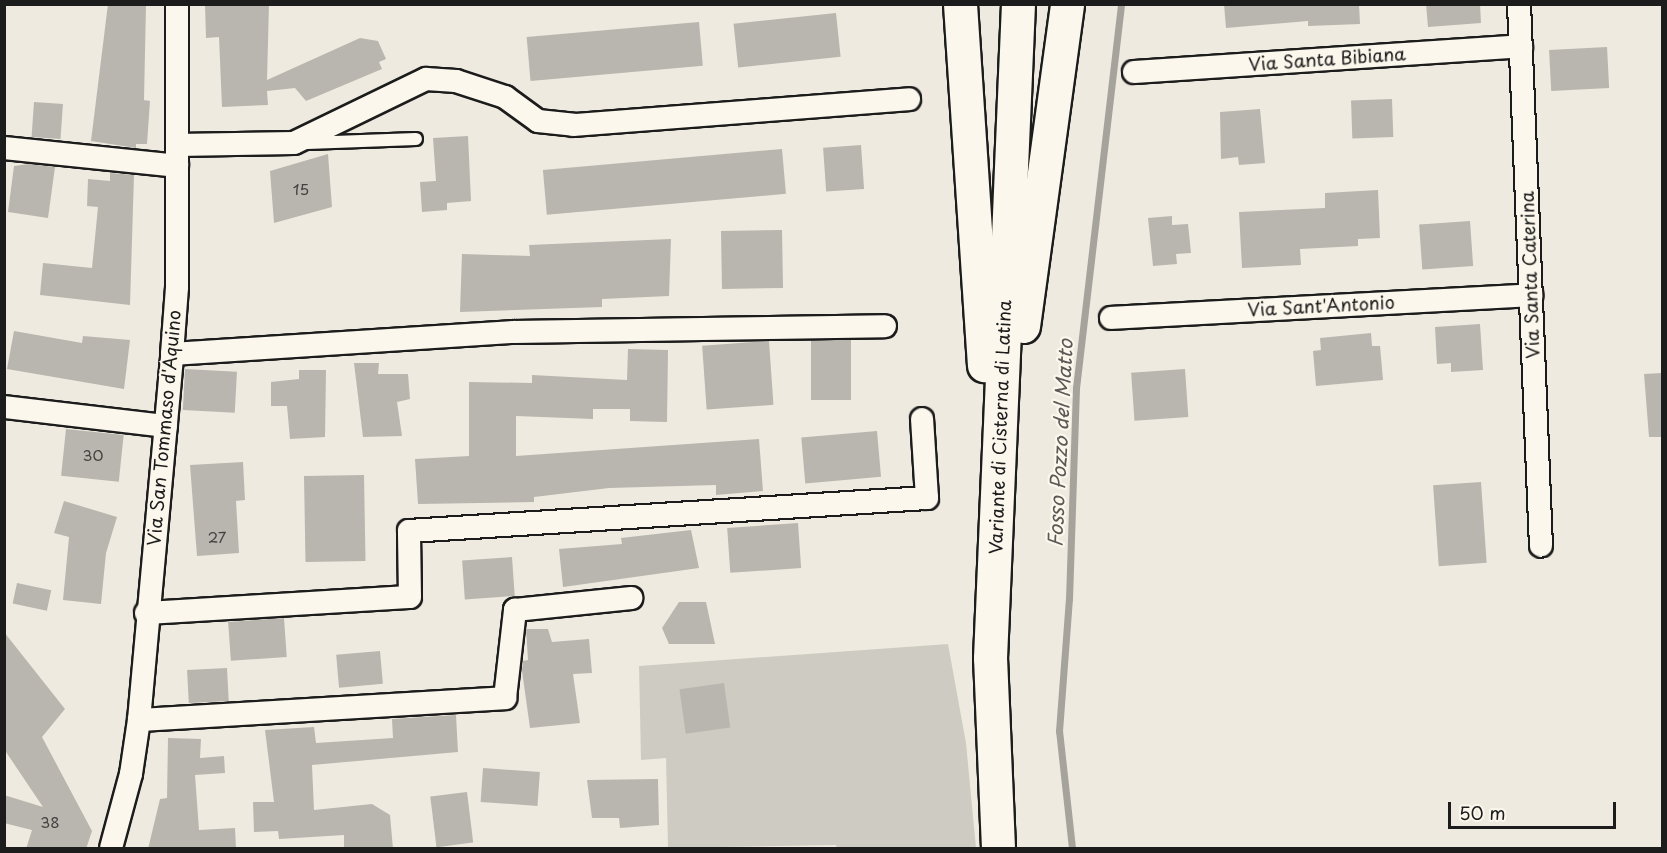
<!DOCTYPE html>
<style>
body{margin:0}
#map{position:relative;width:1667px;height:853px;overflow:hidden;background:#eeeadf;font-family:"Playpen Sans",sans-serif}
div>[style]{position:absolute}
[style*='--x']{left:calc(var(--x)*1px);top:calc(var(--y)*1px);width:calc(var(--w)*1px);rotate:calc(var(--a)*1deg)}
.green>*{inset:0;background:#ceccc2}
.stream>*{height:7px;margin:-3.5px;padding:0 3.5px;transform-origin:3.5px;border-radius:3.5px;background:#a6a39d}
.building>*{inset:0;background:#b9b6af;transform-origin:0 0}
.roads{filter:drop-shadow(2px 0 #1c1c1c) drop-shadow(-2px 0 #1c1c1c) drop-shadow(0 2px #1c1c1c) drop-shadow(0 -2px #1c1c1c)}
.service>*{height:12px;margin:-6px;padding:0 6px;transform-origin:6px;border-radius:6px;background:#fbf7ec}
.minor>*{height:22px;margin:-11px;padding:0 11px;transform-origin:11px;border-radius:11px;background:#fbf7ec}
.primary>*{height:33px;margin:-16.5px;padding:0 16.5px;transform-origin:16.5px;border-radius:16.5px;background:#fbf7ec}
span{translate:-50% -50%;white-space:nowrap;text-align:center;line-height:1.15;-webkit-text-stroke:4.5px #fbf7ec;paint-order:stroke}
.number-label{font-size:15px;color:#434241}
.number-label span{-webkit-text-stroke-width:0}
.street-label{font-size:18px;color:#1c1c1c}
.water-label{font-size:20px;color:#5a5956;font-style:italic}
.frame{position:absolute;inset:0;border:6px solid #1c1c1c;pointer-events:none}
.scale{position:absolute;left:1448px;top:802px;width:168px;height:27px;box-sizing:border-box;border:3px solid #1c1c1c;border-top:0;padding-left:8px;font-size:18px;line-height:21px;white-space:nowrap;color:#1c1c1c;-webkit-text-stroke:4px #fbf7ec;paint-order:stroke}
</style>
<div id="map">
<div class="green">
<i style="clip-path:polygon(948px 644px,966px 743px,976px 848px,837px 848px,836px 845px,668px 848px,666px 758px,641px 760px,639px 666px)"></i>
</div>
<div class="stream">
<i style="--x:1072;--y:848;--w:118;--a:-96.3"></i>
<i style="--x:1059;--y:731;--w:132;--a:-85.7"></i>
<i style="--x:1069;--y:599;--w:211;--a:-88.1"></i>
<i style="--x:1076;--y:388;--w:387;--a:-83.3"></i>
</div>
<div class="building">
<i style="clip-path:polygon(108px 4px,146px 4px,144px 100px,150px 101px,147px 144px,136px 144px,136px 148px,91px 141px)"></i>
<i style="clip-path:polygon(205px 4px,269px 4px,267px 80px,360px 38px,378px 41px,386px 59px,379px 62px,382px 69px,306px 101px,295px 88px,267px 91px,268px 105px,222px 107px,219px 37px,206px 38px)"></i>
<i style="clip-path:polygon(1224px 4px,1359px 4px,1360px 24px,1308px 26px,1308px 21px,1226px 28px)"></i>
<i style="clip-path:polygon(1426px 4px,1480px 4px,1481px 23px,1428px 27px)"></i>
<i style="left:836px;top:13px;width:44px;height:103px;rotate:84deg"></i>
<i style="left:699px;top:22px;width:44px;height:173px;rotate:85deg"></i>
<i style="left:1607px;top:47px;width:41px;height:58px;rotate:87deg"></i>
<i style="left:1392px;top:99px;width:38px;height:41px;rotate:88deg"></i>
<i style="left:34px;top:102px;width:29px;height:35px;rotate:4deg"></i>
<i style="clip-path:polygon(1260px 109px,1265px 163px,1239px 165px,1238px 157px,1221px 159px,1220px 112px)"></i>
<i style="clip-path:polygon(468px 136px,471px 201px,447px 203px,447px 210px,422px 212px,420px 182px,436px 181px,433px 138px)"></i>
<i style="left:861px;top:145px;width:44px;height:38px;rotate:86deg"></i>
<i style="left:782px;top:149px;width:45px;height:240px;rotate:85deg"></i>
<i style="clip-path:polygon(328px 154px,332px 207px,274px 223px,270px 171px)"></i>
<i style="clip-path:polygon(29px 164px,55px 167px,48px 218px,8px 212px,14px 166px)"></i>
<i style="clip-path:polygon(110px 173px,134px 175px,130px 305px,40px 295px,43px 263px,92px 268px,98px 207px,87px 206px,88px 179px,110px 181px)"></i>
<i style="clip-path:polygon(1378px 190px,1380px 238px,1358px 239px,1358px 246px,1300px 249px,1301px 265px,1242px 268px,1239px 212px,1325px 208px,1325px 193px)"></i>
<i style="clip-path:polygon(1172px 216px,1172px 225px,1188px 224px,1191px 253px,1176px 254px,1177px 264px,1153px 266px,1148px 218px)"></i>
<i style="left:1470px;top:221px;width:45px;height:51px;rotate:86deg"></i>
<i style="left:782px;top:230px;width:58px;height:61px;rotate:89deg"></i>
<i style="clip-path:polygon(671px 239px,669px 296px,602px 299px,602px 307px,460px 312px,462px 254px,530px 256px,529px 245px)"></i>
<i style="clip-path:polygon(1480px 324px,1483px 370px,1451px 372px,1451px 363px,1437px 364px,1435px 327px)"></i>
<i style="clip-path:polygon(14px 331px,82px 343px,83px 336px,130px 340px,124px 389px,7px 369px)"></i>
<i style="clip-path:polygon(1371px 333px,1372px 346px,1380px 346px,1383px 380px,1316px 386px,1313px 351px,1321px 350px,1320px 338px)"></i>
<i style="left:851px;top:340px;width:60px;height:40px;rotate:90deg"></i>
<i style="left:769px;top:341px;width:64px;height:67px;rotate:86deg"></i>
<i style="clip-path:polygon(628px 349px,668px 350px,667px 422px,630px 421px,630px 409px,593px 409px,593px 419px,516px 416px,516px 456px,759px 439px,763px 491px,716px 495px,716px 485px,609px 488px,534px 497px,534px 502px,418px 504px,415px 459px,469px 456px,469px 382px,532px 383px,532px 375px,627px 380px)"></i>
<i style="clip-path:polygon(354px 363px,379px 363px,378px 374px,408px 374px,410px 399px,397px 402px,402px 436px,363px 437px)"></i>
<i style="left:185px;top:369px;width:52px;height:41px;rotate:3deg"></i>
<i style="left:1185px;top:369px;width:48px;height:54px;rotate:86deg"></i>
<i style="clip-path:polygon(299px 370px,326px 370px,325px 437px,290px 439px,287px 406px,271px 406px,271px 382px,299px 379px)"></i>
<i style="clip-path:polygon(1662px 373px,1662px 437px,1649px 437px,1644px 374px)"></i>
<i style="left:66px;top:429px;width:58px;height:47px;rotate:6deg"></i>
<i style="left:877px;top:431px;width:46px;height:76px;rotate:85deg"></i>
<i style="clip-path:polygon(243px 462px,245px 500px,236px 501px,239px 553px,197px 556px,190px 465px)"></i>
<i style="left:364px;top:475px;width:86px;height:60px;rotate:89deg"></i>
<i style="left:1481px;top:482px;width:81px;height:48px;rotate:86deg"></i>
<i style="clip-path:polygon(64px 501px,117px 517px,106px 553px,101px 604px,63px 600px,69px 537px,54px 533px)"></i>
<i style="left:798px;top:523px;width:45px;height:71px;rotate:86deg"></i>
<i style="clip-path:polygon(691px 530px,699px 568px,563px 587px,559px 549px,622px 544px,621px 538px)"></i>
<i style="left:512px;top:557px;width:39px;height:50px;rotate:86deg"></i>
<i style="left:17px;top:583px;width:35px;height:21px;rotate:12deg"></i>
<i style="clip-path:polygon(679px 602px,706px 602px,715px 644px,669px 644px,662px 628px)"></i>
<i style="left:284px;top:618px;width:39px;height:56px;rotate:86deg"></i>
<i style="clip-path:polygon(526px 629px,548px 629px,552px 642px,589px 639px,592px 673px,573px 674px,580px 723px,530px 728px,522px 671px,523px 661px,528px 660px)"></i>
<i style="clip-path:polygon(4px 632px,65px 709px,42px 737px,92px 831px,86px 849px,26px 849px,32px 830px,4px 823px,4px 795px,43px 807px,4px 749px)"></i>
<i style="left:380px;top:651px;width:33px;height:44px;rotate:85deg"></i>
<i style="left:227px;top:668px;width:33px;height:40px;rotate:87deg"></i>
<i style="left:724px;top:683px;width:45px;height:45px;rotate:82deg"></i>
<i style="clip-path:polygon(456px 715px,458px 752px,312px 765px,314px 810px,372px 804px,390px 815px,393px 849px,344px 849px,344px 835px,279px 839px,278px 831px,254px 832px,253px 802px,274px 802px,265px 730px,314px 727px,316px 743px,393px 738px,392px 719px)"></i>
<i style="clip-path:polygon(168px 738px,201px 739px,200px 758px,224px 756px,225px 773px,195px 775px,199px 830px,235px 828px,236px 849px,148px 849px,160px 799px,167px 798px)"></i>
<i style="left:483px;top:768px;width:57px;height:34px;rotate:4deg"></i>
<i style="clip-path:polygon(658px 779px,659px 825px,620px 828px,619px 818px,592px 818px,587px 780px)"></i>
<i style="left:467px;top:792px;width:51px;height:37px;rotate:83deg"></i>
</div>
<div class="roads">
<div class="service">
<i style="--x:307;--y:143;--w:109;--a:-2.1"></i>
</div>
<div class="minor">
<i style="--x:1519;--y:4;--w:542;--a:87.68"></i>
<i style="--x:1134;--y:72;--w:388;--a:-3.8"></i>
<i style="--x:177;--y:145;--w:117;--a:-1"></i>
<i style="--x:294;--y:143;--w:147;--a:-25.9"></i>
<i style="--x:426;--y:79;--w:30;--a:4"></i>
<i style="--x:456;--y:81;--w:52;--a:18.1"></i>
<i style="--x:505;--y:97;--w:41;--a:36"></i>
<i style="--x:538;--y:121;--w:36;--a:6"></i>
<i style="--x:574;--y:125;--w:336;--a:-4.4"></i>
<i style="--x:4;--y:148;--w:174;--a:5.9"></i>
<i style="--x:1111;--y:318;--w:421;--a:-3.1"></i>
<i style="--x:172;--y:354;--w:343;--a:-3.7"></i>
<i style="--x:514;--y:332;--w:371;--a:-0.9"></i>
<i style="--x:4;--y:407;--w:163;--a:6.7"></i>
<i style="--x:146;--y:613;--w:264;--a:-3.5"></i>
<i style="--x:410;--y:597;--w:66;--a:-90.9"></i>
<i style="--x:409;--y:531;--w:519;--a:-3.65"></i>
<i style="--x:927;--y:498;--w:79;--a:-93.6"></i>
<i style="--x:139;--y:720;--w:367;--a:-3.4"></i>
<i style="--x:505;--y:698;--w:89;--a:-83.5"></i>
<i style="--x:515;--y:610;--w:117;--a:-5.9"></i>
<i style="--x:111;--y:848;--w:77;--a:-74.9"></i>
<i style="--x:131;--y:774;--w:55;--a:-81.6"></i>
<i style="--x:139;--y:720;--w:367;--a:-84.8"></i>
<i style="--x:172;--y:354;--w:67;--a:-85.7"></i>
<i style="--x:177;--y:287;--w:283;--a:-90"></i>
</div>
<div class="primary">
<i style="--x:960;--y:4;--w:362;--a:86.2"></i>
<i style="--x:1023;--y:326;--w:325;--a:-82.2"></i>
<i style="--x:998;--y:848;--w:190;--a:-92.4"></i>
<i style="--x:990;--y:658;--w:655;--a:-87.55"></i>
</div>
</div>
<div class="number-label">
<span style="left:301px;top:189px">15</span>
<span style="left:93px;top:455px">30</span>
<span style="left:217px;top:537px">27</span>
<span style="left:50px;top:822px">38</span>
</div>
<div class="street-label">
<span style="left:1327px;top:59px;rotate:-4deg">Via Santa Bibiana</span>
<span style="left:1530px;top:275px;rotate:-92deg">Via Santa Caterina</span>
<span style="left:1321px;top:306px;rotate:-3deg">Via Sant'Antonio</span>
<span style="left:1000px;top:427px;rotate:-88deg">Variante di Cisterna di Latina</span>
<span style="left:164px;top:428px;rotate:-85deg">Via San Tommaso d'Aquino</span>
</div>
<div class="water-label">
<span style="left:1060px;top:443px;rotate:-87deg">Fosso Pozzo del Matto</span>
</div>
<div class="frame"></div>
<div class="scale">50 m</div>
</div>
